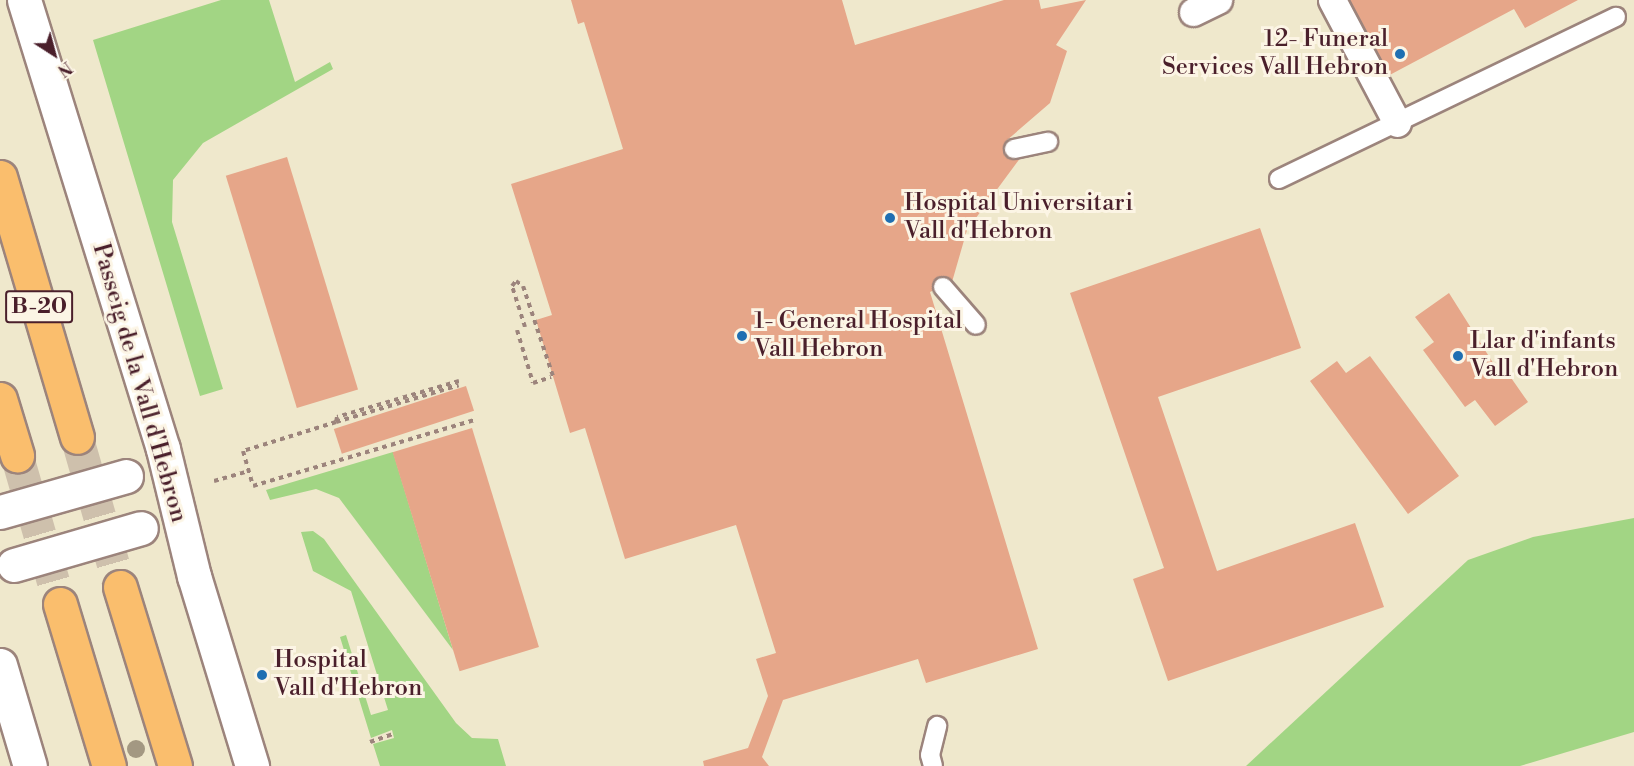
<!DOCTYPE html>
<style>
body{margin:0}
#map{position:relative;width:1634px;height:766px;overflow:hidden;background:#efe8cc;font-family:"Libre Bodoni",serif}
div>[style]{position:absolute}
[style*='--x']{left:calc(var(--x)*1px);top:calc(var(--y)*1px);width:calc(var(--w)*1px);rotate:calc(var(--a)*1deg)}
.green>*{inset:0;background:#a2d584}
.building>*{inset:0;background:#e6a689;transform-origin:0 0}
.trunk-tunnel>*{height:33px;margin-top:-16.5px;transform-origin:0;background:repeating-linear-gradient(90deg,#cec0ac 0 33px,transparent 0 49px)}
.path>*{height:4px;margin-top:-2px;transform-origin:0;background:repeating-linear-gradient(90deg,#9c847c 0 4.5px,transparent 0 9px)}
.roads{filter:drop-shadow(2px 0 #9c847c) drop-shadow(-2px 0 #9c847c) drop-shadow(0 2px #9c847c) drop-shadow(0 -2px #9c847c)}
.service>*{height:18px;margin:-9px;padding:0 9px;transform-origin:9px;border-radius:9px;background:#fff}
.pedestrian>*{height:27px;margin:-13.5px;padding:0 13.5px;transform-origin:13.5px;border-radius:13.5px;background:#fff}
.tertiary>*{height:33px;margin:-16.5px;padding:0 16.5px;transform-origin:16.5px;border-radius:16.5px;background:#fff}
.trunk>*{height:33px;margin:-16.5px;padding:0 16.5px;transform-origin:16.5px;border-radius:16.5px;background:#fabe6d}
.bridges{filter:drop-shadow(2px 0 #9c847c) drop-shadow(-2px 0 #9c847c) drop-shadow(0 2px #9c847c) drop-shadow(0 -2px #9c847c)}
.tertiary-bridge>*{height:33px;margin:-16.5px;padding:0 16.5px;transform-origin:16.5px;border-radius:16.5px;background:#fff}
.trees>*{width:18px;height:18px;margin:-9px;border-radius:50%;background:#a39882}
.dots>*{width:16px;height:16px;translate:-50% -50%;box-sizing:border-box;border:3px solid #fcf5e5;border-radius:50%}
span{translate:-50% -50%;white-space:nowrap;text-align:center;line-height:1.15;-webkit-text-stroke:6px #fcf5e5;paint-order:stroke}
.shield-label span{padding:2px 4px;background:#fcf5e5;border:2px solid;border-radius:4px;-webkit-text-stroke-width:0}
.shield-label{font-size:22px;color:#4a1f2b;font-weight:700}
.poi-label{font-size:24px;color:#4a1f2b}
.right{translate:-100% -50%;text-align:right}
.left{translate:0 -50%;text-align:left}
.street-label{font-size:24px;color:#4a1f2b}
.north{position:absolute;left:24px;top:24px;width:60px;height:60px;-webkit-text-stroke:4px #fcf5e5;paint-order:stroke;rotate:144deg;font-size:16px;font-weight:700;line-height:24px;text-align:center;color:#4a1f2b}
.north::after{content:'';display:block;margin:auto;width:21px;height:27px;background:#4a1f2b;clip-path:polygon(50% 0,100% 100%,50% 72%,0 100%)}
</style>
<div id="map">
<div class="green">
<i style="clip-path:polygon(221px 0,269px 0,295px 82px,330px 62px,333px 69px,203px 143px,173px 180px,172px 222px,223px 389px,200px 396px,93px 40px)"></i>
<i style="clip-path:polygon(393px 452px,453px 650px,339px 498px,316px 489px,270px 500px,266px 490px)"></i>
<i style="clip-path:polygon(1634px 518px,1634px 732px,1520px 766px,1246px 766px,1468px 560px,1533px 537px)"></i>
<i style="clip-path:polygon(313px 531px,324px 539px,456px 723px,472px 738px,498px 739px,506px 766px,380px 766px,373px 744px,394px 738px,392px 730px,371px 738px,340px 637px,346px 635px,371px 715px,388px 710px,351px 591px,313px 571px,301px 532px)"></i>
</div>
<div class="building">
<i style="clip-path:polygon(571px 0,842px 0,855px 45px,1004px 0,1039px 0,1041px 9px,1086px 0,1056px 45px,1067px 51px,1050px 103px,1006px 141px,1021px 157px,967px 230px,952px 282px,930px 292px,1038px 649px,926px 683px,918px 659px,783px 700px,762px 757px,769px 766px,704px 766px,703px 761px,748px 748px,768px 696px,756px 659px,776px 653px,736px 525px,625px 559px,585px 428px,570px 433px,536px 320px,552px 315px,511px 184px,623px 149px,584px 22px,578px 24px)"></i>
<i style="clip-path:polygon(1342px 0,1578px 0,1525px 28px,1514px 9px,1384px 78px)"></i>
<i style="left:287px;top:157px;width:243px;height:64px;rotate:73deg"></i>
<i style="clip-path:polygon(1260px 228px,1301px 348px,1158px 397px,1217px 571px,1355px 523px,1384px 607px,1168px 681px,1133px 579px,1164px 568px,1070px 293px)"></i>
<i style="clip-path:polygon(1449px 293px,1495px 366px,1500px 362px,1528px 402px,1495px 426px,1475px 400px,1465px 407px,1423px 350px,1434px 342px,1415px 317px)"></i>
<i style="clip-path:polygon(1370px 356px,1459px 476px,1408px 514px,1310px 381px,1337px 361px,1346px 373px)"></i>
<i style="left:466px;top:386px;width:26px;height:139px;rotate:72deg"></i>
<i style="left:472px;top:428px;width:229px;height:83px;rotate:73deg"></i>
</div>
<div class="trunk-tunnel">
<i style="--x:77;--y:437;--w:156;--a:74"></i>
<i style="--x:17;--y:455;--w:155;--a:73.9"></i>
</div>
<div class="path">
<i style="--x:525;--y:327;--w:43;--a:-107.6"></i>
<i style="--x:512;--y:286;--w:6;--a:-51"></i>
<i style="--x:516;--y:281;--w:9;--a:36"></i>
<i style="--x:523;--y:286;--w:95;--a:71.6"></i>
<i style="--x:517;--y:330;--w:55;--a:73.2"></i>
<i style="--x:533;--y:383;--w:19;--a:-18"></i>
<i style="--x:459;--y:381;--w:127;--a:163.6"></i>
<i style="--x:337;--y:417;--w:5;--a:101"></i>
<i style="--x:336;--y:422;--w:128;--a:-16.7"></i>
<i style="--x:336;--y:422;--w:97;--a:162.7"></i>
<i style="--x:243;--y:451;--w:36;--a:74"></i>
<i style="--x:253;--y:486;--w:231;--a:-16.6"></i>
<i style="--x:214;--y:481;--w:36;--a:-16"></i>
<i style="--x:370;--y:742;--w:24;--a:-19"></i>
</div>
<div class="roads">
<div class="service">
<i style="--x:1014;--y:149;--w:35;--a:-12"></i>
<i style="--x:1279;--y:179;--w:374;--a:-25.7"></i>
<i style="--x:943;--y:287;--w:50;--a:49"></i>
<i style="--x:933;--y:766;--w:11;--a:-105"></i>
<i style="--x:930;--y:755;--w:30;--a:-76"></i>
</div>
<div class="pedestrian">
<i style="--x:1332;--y:0;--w:139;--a:62.1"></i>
<i style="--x:1193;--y:12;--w:28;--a:-26"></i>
</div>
<div class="tertiary">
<i style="--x:24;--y:0;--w:470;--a:72.8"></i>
<i style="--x:163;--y:449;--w:131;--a:76.3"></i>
<i style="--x:194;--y:576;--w:199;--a:73"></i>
<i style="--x:0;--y:665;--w:105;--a:73.5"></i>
</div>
<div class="trunk">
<i style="--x:0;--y:177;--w:271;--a:73.5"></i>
<i style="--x:0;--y:399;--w:59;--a:73.1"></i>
<i style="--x:120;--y:587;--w:187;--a:72.9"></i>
<i style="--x:60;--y:604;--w:169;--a:73.2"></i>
</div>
</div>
<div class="bridges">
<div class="tertiary-bridge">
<i style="--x:0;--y:512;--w:131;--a:-15.9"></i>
<i style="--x:14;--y:565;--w:132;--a:-16.2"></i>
</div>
</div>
<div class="trees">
<i style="left:136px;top:749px"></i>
</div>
<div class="dots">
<i style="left:1400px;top:54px;background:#1f6fb2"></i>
<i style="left:890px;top:218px;background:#1f6fb2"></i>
<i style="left:742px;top:336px;background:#1f6fb2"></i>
<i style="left:1458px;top:356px;background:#1f6fb2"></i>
<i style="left:262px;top:675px;background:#1f6fb2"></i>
</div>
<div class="shield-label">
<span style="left:39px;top:307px">B-20</span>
</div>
<div class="poi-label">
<span class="right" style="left:1388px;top:54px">12- Funeral<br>Services Vall Hebron</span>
<span class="left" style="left:904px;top:218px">Hospital Universitari<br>Vall d'Hebron</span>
<span class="left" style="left:754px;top:336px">1- General Hospital<br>Vall Hebron</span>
<span class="left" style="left:1470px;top:356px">Llar d'infants<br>Vall d'Hebron</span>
<span class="left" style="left:274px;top:675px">Hospital<br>Vall d'Hebron</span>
</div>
<div class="street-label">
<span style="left:139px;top:383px;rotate:74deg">Passeig de la Vall d'Hebron</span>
</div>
<div class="north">N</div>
</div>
